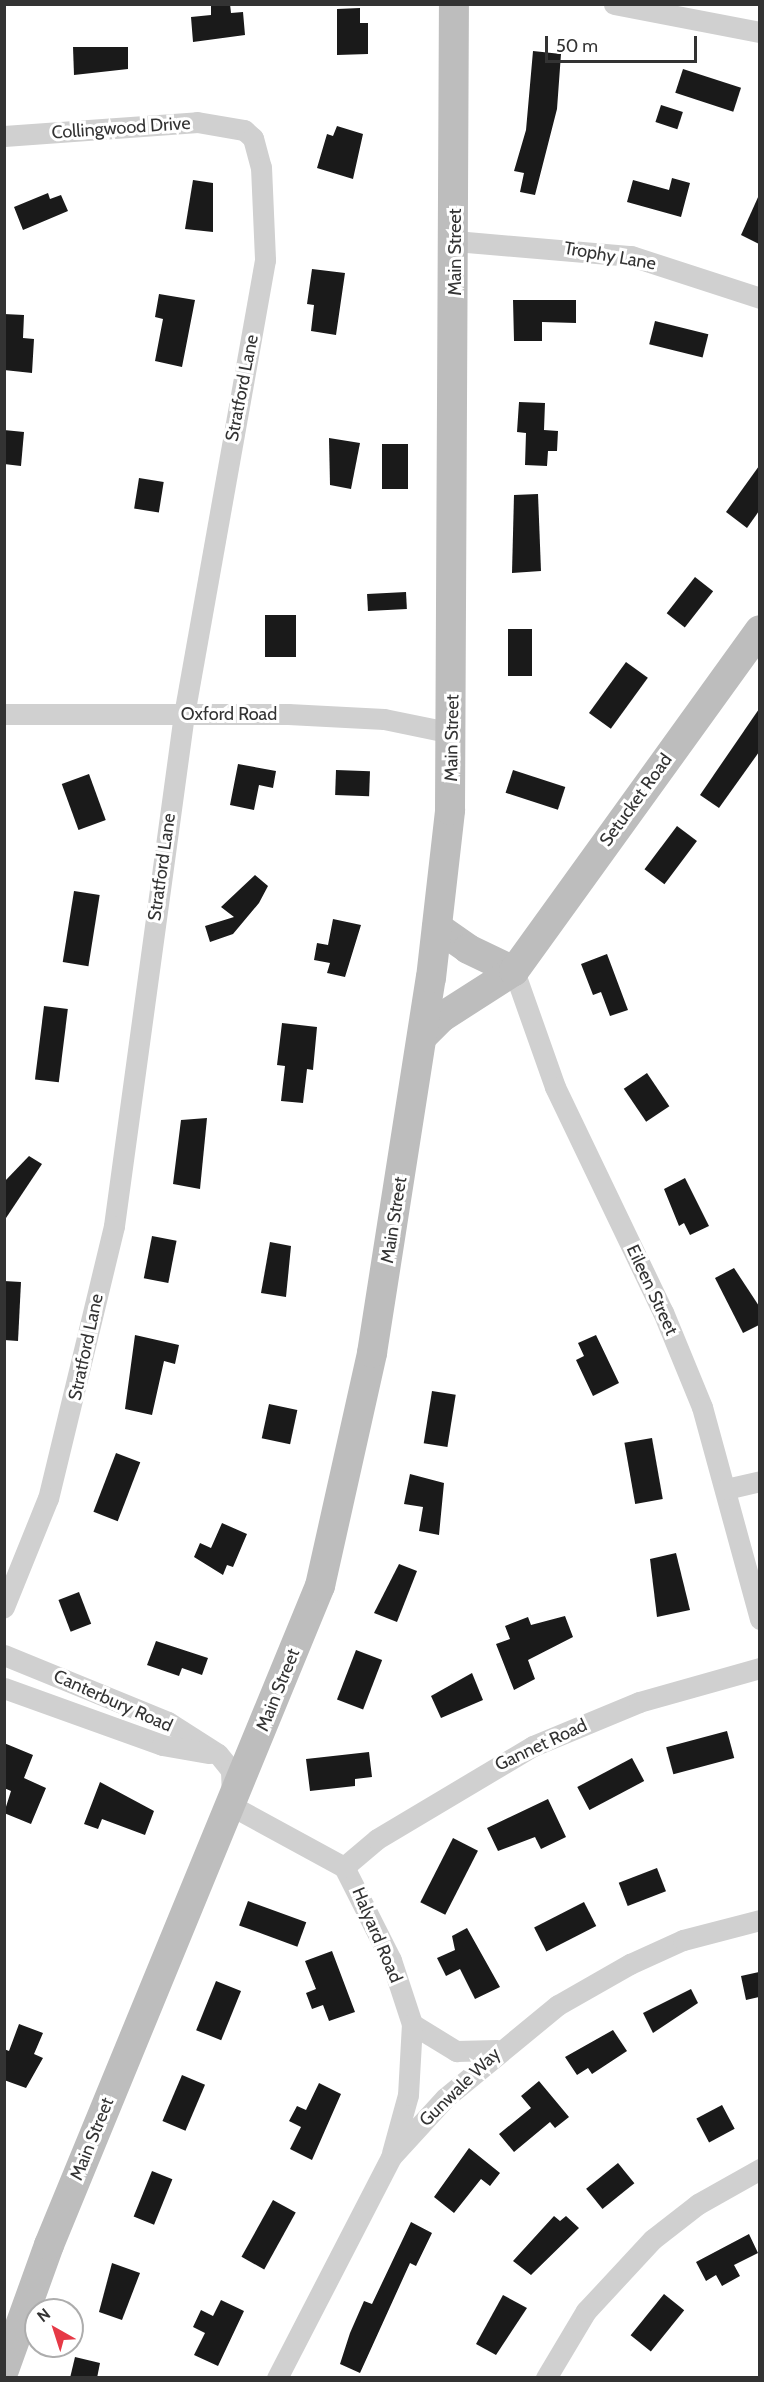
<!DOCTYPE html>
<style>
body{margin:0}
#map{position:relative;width:764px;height:2382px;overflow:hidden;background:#fff;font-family:Cabin,sans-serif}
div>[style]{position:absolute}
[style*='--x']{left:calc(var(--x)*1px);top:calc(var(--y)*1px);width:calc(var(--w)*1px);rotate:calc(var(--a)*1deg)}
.building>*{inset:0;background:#1a1a1a;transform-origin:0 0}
.minor>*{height:21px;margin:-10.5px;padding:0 10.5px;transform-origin:10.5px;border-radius:10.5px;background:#d0d0d0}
.secondary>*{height:30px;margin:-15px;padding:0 15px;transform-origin:15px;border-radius:15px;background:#bdbdbd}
span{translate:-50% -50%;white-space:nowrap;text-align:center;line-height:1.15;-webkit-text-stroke:6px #fff;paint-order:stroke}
.street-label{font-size:18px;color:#333}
.frame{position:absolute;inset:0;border:6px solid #333;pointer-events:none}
.north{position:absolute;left:24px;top:2298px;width:60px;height:60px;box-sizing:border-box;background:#fff;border:2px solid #adadad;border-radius:50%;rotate:321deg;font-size:16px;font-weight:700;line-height:24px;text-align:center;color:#333}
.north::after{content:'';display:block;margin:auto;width:21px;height:27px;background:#e63946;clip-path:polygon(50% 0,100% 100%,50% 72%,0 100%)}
.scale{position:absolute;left:545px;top:36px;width:152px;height:27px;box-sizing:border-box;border:3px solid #333;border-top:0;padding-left:8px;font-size:18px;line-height:21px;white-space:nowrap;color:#333;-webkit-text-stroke:4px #fff;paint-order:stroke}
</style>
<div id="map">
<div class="building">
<i style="clip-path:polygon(211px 4px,230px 4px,231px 13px,243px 12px,245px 35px,193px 42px,191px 17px,211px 15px)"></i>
<i style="clip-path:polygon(360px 8px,360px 23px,368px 23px,368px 54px,337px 55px,337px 9px)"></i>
<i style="clip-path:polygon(73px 47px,128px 47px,128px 69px,74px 75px)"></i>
<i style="clip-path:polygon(533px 51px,561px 54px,557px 109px,535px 195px,520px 192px,524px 173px,514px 171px,526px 130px)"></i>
<i style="left:683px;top:69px;width:61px;height:25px;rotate:18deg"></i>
<i style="left:661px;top:105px;width:23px;height:18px;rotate:18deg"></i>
<i style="clip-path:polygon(337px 126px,363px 134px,353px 179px,317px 168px,327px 134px,333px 136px)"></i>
<i style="clip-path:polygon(672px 178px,690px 183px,681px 217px,627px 202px,633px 180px,669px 190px)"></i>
<i style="clip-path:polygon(193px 180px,213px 183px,213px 232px,185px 229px)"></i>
<i style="clip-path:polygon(48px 193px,50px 199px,61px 195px,68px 211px,23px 230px,14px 207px)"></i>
<i style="clip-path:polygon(759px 195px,759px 244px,741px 235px)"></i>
<i style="clip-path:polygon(312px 269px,345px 273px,336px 335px,311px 331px,314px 305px,307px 304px)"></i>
<i style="clip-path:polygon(159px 294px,195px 300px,182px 367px,155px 361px,163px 319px,155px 317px)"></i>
<i style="clip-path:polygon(513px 300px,576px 300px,576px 323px,542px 322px,542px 341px,514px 341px)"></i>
<i style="clip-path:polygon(4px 314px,24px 315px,23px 338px,34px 339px,32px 373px,4px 370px)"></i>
<i style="left:655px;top:321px;width:55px;height:24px;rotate:14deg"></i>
<i style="clip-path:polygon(519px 402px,545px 403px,544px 430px,558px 431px,557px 451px,548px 451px,547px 466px,525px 465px,526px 433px,517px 432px)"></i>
<i style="clip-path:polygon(4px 430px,24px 432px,21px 466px,4px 464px)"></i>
<i style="clip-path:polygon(329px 438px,360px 443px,351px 489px,330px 485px)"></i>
<i style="left:382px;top:444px;width:26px;height:45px"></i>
<i style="clip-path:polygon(759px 466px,759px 511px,747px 528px,726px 512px)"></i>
<i style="left:139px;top:478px;width:25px;height:31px;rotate:9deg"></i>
<i style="clip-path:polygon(538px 494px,541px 571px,512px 573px,514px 495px)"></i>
<i style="left:695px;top:577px;width:23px;height:46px;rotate:38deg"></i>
<i style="left:406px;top:592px;width:17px;height:39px;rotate:87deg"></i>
<i style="left:265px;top:615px;width:31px;height:42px"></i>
<i style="left:508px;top:629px;width:24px;height:47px"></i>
<i style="left:626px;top:662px;width:27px;height:63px;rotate:36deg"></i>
<i style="clip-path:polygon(759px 709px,759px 752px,719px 808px,700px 795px)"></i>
<i style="clip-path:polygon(238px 764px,276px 771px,273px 788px,259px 785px,254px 810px,230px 805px)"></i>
<i style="left:336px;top:770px;width:34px;height:25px;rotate:2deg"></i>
<i style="left:513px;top:770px;width:55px;height:24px;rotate:18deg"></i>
<i style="left:89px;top:774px;width:49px;height:29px;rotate:70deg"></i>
<i style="left:677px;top:826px;width:25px;height:54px;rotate:37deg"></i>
<i style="clip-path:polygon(255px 875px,268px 886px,259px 903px,233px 934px,210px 942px,205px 926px,234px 917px,221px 907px)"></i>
<i style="left:74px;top:891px;width:26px;height:72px;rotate:9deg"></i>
<i style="clip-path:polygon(333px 919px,361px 925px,345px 977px,327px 973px,330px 963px,314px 960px,317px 943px,328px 945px)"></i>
<i style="clip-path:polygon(607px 954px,628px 1010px,610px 1016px,601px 992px,593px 995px,581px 964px)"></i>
<i style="left:44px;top:1006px;width:24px;height:74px;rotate:7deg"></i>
<i style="clip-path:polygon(282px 1023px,317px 1027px,313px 1070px,307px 1069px,303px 1103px,281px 1101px,285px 1066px,277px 1065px)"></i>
<i style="left:647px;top:1073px;width:40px;height:28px;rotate:56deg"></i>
<i style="clip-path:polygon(207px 1118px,200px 1189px,173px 1184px,181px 1120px)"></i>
<i style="clip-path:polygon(29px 1156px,42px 1164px,4px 1221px,4px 1182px)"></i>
<i style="clip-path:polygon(685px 1178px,709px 1226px,690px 1235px,684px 1223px,679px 1226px,664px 1189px)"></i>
<i style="left:152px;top:1236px;width:25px;height:43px;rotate:11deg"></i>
<i style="clip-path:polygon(270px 1242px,291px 1246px,286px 1297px,261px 1293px)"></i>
<i style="clip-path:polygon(734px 1268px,759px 1306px,759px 1325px,743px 1333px,715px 1278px)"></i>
<i style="clip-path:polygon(4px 1281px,21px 1282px,18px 1341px,4px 1340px)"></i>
<i style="clip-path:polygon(135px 1335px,179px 1345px,175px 1364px,164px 1361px,152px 1415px,125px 1409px)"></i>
<i style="clip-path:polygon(596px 1335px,619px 1383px,593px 1396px,576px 1360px,584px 1356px,578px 1343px)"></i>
<i style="left:432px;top:1391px;width:24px;height:53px;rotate:9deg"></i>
<i style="left:269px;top:1404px;width:29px;height:35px;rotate:12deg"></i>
<i style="left:652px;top:1438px;width:62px;height:28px;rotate:80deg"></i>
<i style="left:116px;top:1453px;width:26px;height:63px;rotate:21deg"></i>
<i style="clip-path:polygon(410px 1474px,444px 1483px,439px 1535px,419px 1531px,423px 1507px,404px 1504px)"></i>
<i style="clip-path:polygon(222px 1523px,247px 1534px,233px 1567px,227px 1565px,223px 1575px,194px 1557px,200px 1543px,211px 1548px)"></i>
<i style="clip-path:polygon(676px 1553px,690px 1610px,657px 1617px,650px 1559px)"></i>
<i style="clip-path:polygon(399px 1564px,417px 1571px,397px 1622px,374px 1613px)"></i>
<i style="left:79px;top:1592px;width:34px;height:22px;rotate:69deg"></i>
<i style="clip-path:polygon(565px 1616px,573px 1637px,528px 1660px,535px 1679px,514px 1690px,496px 1644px,510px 1639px,505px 1626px,528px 1617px,531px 1625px)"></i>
<i style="clip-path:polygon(156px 1641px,208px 1658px,202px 1675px,182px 1668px,179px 1676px,147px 1665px)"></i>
<i style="left:356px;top:1650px;width:28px;height:53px;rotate:21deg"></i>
<i style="clip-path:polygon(472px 1673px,483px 1700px,441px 1718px,431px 1696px)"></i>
<i style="left:727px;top:1731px;width:28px;height:63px;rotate:75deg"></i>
<i style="clip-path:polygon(4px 1743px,33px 1755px,24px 1778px,46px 1788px,31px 1824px,4px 1813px,11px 1791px,4px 1788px)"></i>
<i style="clip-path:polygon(369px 1752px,372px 1777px,355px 1779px,355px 1786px,310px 1791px,306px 1759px)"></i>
<i style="left:632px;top:1758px;width:26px;height:62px;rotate:62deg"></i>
<i style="clip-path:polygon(100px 1782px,154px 1811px,145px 1835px,102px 1819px,98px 1829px,84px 1824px)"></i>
<i style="clip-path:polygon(548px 1799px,566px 1837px,541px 1849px,535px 1837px,498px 1851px,487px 1828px)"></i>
<i style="left:453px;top:1838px;width:28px;height:72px;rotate:27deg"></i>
<i style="left:657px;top:1868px;width:25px;height:41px;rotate:69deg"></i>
<i style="left:248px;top:1901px;width:62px;height:26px;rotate:20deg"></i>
<i style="left:584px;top:1902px;width:27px;height:56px;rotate:63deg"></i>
<i style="clip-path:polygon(467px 1928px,500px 1987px,475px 1999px,460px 1969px,446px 1976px,437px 1958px,455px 1950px,452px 1936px)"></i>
<i style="clip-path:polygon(332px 1951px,355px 2012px,329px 2021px,323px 2005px,312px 2009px,306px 1993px,316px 1989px,305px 1961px)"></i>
<i style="clip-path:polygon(759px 1972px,759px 1997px,746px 2000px,741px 1976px)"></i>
<i style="left:216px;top:1981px;width:27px;height:53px;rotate:22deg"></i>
<i style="clip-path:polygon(691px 1989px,698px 2003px,653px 2033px,643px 2013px)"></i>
<i style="clip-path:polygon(19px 2024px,43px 2033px,34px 2054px,43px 2058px,26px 2088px,4px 2080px,4px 2049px,9px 2051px)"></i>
<i style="clip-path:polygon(613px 2030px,627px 2051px,592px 2074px,588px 2068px,577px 2075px,565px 2057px)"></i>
<i style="left:182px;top:2075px;width:25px;height:50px;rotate:23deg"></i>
<i style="clip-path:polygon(539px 2081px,569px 2117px,555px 2128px,550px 2122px,514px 2152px,499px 2134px,531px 2108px,521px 2096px)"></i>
<i style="clip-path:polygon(319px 2083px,341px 2094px,312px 2160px,290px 2149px,301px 2127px,289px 2121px,297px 2106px,306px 2110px)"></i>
<i style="left:722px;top:2105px;width:27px;height:29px;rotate:62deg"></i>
<i style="clip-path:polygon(469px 2148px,500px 2173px,490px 2186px,481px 2179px,454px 2213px,434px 2197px)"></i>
<i style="left:618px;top:2163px;width:26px;height:41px;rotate:51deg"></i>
<i style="left:152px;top:2171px;width:22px;height:49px;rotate:22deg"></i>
<i style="left:273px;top:2200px;width:26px;height:65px;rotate:29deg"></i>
<i style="clip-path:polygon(554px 2216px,560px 2221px,566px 2216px,579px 2228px,531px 2275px,513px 2261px)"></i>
<i style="clip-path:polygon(411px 2222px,432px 2233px,416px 2266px,410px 2263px,360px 2373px,340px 2364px,350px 2333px,364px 2301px,372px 2304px)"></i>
<i style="clip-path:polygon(749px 2234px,758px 2253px,734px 2265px,740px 2276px,722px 2286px,716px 2275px,706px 2281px,696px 2262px)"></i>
<i style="clip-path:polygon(112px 2263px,140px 2273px,122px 2320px,99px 2312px)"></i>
<i style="left:664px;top:2294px;width:26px;height:53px;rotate:39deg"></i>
<i style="clip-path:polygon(503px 2295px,527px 2308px,496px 2355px,476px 2344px)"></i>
<i style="clip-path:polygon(221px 2300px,244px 2311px,218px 2366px,194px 2355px,205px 2333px,193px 2327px,201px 2310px,213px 2316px)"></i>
<i style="clip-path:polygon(75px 2357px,100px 2363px,97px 2378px,70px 2378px)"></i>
</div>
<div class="minor">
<i style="--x:614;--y:4;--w:149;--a:10.9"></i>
<i style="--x:4;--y:136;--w:194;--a:-4.1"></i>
<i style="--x:197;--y:122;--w:48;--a:9.7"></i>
<i style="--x:244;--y:130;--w:12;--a:42"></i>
<i style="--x:253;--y:138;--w:30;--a:75"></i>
<i style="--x:261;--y:167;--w:93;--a:87.5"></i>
<i style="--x:265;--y:260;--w:461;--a:100.1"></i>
<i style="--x:184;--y:714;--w:517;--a:97.79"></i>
<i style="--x:114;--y:1226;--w:280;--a:103.6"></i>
<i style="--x:48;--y:1498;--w:118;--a:112"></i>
<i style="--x:455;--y:241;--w:177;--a:4.9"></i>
<i style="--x:631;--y:256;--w:136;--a:18"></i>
<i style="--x:4;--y:714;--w:284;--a:0"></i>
<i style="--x:288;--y:714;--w:96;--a:3"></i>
<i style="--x:384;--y:719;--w:69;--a:11.6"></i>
<i style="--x:514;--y:971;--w:123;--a:70.5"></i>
<i style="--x:555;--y:1087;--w:250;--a:64.4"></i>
<i style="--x:663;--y:1312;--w:103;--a:67.7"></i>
<i style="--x:702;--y:1407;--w:220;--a:74.7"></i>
<i style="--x:726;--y:1489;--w:35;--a:-13"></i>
<i style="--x:4;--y:1655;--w:177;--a:22.2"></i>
<i style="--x:168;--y:1722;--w:59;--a:32.6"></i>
<i style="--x:218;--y:1754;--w:21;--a:51"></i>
<i style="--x:231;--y:1770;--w:36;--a:88"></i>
<i style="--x:232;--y:1806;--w:128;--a:28.6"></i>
<i style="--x:344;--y:1867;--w:104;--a:63.2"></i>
<i style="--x:391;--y:1960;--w:67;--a:71.8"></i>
<i style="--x:412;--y:2024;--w:52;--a:31.5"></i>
<i style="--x:456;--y:2051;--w:41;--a:-1.4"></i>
<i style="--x:4;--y:1688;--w:168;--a:19.8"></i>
<i style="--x:162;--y:1745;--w:48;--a:9.7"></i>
<i style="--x:344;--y:1867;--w:43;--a:-40.3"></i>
<i style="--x:377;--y:1839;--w:182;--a:-30.8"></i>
<i style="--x:533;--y:1746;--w:115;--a:-22.5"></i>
<i style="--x:639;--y:1702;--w:126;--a:-15.7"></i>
<i style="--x:392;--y:2153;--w:60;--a:-74.6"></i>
<i style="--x:408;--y:2095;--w:71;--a:-86.8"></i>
<i style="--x:277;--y:2378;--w:249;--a:-62.7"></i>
<i style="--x:391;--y:2157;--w:80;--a:-47.5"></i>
<i style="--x:445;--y:2098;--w:146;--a:-39.5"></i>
<i style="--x:558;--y:2005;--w:83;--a:-29.7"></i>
<i style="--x:630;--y:1964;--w:58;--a:-24.4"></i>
<i style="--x:683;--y:1940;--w:80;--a:-14.6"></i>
<i style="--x:546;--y:2378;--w:78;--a:-59.2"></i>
<i style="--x:586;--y:2311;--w:98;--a:-47.1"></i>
<i style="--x:653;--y:2239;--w:57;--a:-37.9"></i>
<i style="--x:698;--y:2204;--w:71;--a:-29.4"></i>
</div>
<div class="secondary">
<i style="--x:437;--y:927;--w:38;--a:35"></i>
<i style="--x:468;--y:949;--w:51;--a:25.6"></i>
<i style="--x:422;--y:1037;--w:28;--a:-45"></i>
<i style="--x:442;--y:1017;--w:85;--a:-32.6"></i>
<i style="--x:514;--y:971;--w:420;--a:-54.2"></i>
<i style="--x:4;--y:2370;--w:133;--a:-70.2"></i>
<i style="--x:49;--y:2245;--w:713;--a:-67.65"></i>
<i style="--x:320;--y:1586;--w:239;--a:-77.4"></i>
<i style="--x:372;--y:1353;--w:380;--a:-81.1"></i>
<i style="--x:431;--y:978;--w:169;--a:-83.5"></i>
<i style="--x:450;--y:810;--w:806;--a:-89.72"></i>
</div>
<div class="street-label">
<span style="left:121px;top:128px;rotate:-4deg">Collingwood Drive</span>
<span style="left:455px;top:252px;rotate:-90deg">Main Street</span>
<span style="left:610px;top:256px;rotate:10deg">Trophy Lane</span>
<span style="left:242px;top:388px;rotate:-79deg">Stratford Lane</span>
<span style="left:229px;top:714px">Oxford Road</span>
<span style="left:452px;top:738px;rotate:-89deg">Main Street</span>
<span style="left:636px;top:800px;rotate:-54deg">Setucket Road</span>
<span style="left:162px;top:867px;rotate:-82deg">Stratford Lane</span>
<span style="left:394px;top:1220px;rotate:-81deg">Main Street</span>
<span style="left:652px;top:1290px;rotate:65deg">Eileen Street</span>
<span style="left:86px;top:1347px;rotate:-78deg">Stratford Lane</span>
<span style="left:278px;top:1690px;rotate:-68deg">Main Street</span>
<span style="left:113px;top:1701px;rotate:24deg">Canterbury Road</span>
<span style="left:541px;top:1745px;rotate:-25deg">Gannet Road</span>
<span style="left:377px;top:1935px;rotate:67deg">Halyard Road</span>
<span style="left:460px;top:2087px;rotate:-44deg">Gunwale Way</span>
<span style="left:92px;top:2139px;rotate:-68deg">Main Street</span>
</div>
<div class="frame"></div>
<div class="north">N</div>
<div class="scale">50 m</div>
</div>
